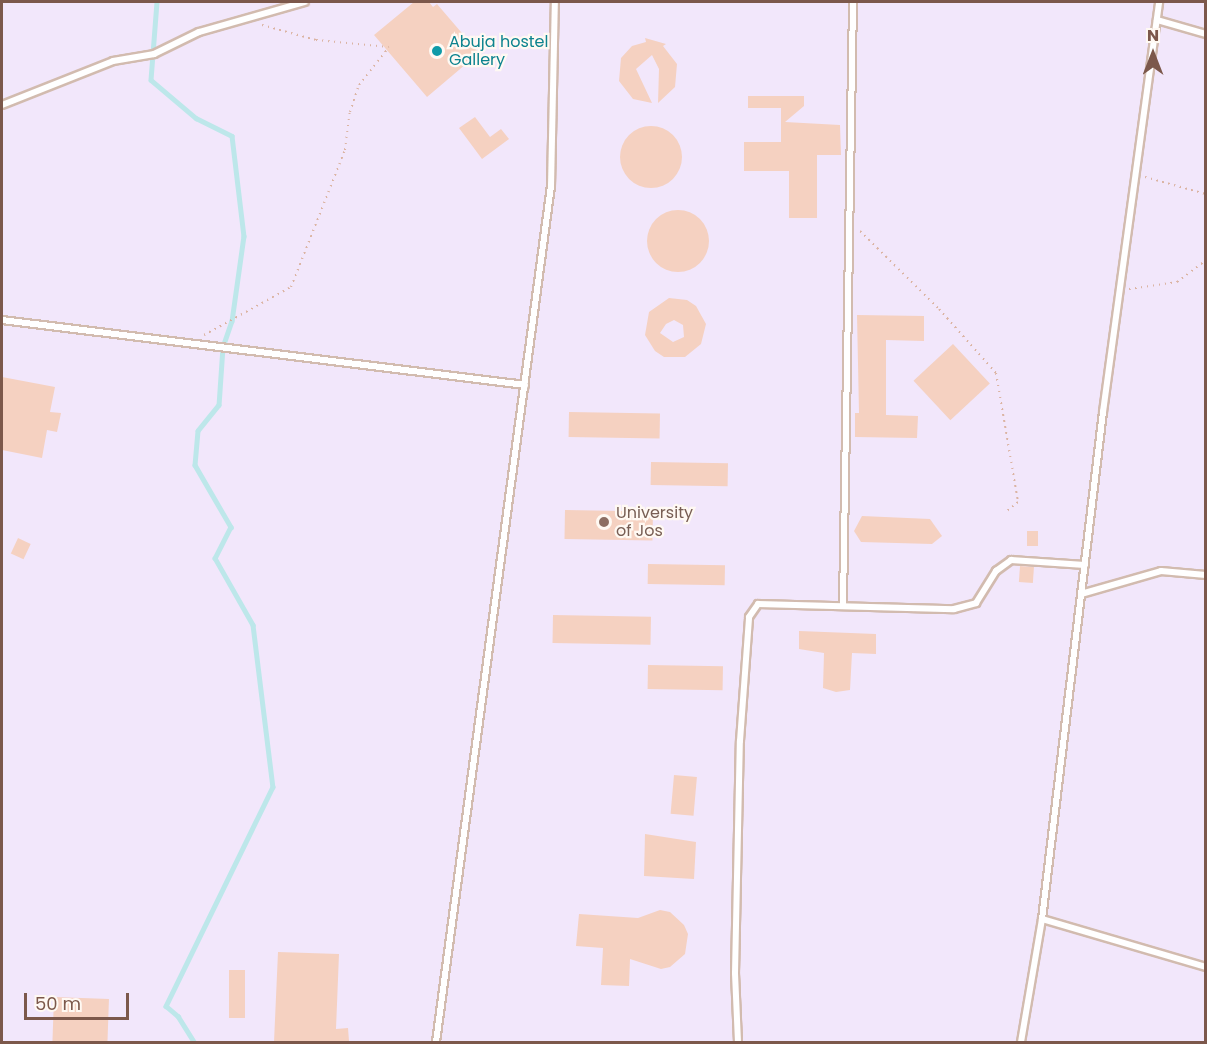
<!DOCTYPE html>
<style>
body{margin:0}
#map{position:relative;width:1207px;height:1044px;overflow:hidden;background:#fef5eb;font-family:Poppins,sans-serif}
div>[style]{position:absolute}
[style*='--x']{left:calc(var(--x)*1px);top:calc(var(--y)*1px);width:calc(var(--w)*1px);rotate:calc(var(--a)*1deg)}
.education>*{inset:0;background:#f2e7fb;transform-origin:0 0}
.stream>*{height:4.5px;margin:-2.25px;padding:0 2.25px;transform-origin:2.25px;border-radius:2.25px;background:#bde7ea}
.building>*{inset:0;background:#f5d1c1;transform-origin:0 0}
.round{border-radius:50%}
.path>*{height:2px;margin-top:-1px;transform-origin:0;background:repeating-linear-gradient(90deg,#dbb4a3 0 1.5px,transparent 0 6px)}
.roads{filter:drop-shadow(2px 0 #d2bbaf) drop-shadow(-2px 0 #d2bbaf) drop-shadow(0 2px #d2bbaf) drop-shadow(0 -2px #d2bbaf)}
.lane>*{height:6px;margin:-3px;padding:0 3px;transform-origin:3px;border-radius:3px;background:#fff}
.dots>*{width:16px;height:16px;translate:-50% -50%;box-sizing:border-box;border:3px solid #fff9f3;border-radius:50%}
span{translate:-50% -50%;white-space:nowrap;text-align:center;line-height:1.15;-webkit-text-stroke:4.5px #fff9f3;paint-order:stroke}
.culture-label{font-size:16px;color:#0d838f}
.left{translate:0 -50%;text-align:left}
.education-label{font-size:16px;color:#785e54}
.frame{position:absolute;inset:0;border:3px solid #7c584b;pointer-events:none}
.north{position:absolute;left:1123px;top:24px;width:60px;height:60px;-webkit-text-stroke:4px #fff9f3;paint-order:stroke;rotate:0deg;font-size:16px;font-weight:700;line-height:24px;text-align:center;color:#7c584b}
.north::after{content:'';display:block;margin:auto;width:21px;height:27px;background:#7c584b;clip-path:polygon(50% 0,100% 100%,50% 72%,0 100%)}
.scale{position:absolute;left:24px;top:993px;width:105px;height:27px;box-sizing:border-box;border:3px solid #7c584b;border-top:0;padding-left:8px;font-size:18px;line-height:21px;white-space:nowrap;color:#7c584b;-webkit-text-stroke:4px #fff9f3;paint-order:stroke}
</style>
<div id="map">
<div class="education">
<i style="left:2px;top:2px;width:1203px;height:1040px"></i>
</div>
<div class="stream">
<i style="--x:157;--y:2;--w:78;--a:94.4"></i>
<i style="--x:151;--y:80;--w:59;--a:40.2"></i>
<i style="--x:196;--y:118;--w:40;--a:26.6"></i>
<i style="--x:232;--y:136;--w:101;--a:83.2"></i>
<i style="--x:244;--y:236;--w:86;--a:98"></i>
<i style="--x:232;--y:321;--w:28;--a:109"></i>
<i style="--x:223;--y:347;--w:58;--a:93.9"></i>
<i style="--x:219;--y:405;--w:33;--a:129"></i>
<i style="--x:198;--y:431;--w:34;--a:95"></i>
<i style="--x:195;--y:465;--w:72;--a:59.9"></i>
<i style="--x:231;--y:527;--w:35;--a:117"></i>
<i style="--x:215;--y:558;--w:77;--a:60.4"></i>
<i style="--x:253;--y:625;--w:163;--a:83"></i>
<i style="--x:273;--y:787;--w:244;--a:116"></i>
<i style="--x:166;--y:1006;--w:16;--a:40"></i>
<i style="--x:178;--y:1016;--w:31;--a:58"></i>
</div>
<div class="building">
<i style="clip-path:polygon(414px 2px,429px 2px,433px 7px,437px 4px,479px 53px,427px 97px,374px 35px)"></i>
<i style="clip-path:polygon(645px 38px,666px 44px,663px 46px,677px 64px,675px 87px,658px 103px,659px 69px,652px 55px,636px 69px,652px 103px,633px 99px,619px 81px,621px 58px,632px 46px,646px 42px)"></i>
<i style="clip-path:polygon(748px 96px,804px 96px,804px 106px,785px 122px,840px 125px,841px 155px,817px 155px,817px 218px,789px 218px,789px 171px,744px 171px,744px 142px,781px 142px,781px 108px,748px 108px)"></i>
<i style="clip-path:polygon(475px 117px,490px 137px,501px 129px,509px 139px,482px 159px,459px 128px)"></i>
<i class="round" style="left:620px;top:126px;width:62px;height:62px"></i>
<i class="round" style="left:647px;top:210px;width:62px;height:62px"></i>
<i style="clip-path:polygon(evenodd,669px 298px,687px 300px,696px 306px,706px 324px,701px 344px,685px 357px,664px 357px,655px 351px,645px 335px,649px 312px,669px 298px,674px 320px,683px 325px,684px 337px,673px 342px,660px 333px,666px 324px,674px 320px)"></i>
<i style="clip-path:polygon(857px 315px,924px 316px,924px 341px,886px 340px,886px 415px,918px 416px,917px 438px,855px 437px,855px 413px,859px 413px)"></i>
<i style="left:953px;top:344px;width:54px;height:54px;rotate:47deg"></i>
<i style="clip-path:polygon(2px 377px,55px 387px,50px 412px,61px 413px,57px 432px,47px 430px,42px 458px,2px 450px)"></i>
<i style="left:569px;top:412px;width:91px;height:25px;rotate:1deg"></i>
<i style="left:651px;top:462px;width:77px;height:23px;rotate:1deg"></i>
<i style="left:565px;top:510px;width:88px;height:29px;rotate:1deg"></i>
<i style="clip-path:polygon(862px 516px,930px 519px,942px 536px,932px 544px,861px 542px,854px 531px)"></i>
<i style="left:1027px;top:531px;width:11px;height:15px"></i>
<i style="left:18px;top:538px;width:14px;height:17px;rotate:25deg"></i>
<i style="left:648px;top:564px;width:77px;height:20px;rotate:1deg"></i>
<i style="left:1020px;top:566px;width:14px;height:16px;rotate:4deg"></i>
<i style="left:553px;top:615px;width:98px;height:28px;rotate:1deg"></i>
<i style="clip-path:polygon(799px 631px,876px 634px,876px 654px,852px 653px,850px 690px,836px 692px,823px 688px,824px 653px,799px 649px)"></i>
<i style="left:648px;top:665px;width:75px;height:24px;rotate:1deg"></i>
<i style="left:674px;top:775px;width:23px;height:39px;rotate:5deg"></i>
<i style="clip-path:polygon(645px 834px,696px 842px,694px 879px,644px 876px)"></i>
<i style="clip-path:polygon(660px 910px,670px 912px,684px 925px,688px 934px,685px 954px,670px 967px,661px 969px,630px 959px,629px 986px,601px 985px,603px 948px,576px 946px,579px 914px,638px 918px)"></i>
<i style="clip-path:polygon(278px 952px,339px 954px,336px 1029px,348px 1028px,349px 1041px,274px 1042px)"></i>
<i style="left:229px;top:970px;width:16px;height:48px"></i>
<i style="left:54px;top:997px;width:55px;height:45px;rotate:2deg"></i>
</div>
<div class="path">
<i style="--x:262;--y:25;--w:56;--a:15.5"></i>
<i style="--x:316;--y:40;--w:73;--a:5.5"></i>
<i style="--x:1145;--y:177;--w:63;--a:15.6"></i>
<i style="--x:860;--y:231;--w:111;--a:44.6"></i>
<i style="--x:939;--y:309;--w:86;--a:48.3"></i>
<i style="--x:996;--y:373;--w:131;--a:80.3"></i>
<i style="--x:1018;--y:502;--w:14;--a:141"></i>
<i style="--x:1129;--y:289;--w:49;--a:-8.3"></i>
<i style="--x:1177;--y:282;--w:36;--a:-37"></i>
<i style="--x:204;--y:335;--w:99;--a:-28.9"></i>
<i style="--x:291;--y:287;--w:147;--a:-68.5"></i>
<i style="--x:345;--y:150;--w:38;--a:-83"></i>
<i style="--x:350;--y:112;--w:28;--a:-72"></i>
<i style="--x:359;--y:85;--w:48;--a:-51.7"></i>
</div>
<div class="roads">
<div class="lane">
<i style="--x:1157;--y:20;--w:51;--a:15.9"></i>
<i style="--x:2;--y:105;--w:119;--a:-21.6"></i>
<i style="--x:113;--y:61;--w:42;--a:-9.7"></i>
<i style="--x:154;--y:54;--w:50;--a:-26.1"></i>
<i style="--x:199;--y:32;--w:110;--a:-15.8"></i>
<i style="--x:2;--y:320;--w:527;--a:7.08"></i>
<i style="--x:1081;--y:594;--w:83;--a:-16"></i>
<i style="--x:1161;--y:571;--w:45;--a:5.1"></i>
<i style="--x:843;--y:604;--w:602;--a:-89.05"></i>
<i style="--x:1042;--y:919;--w:171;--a:16.3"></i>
<i style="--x:436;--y:1042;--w:864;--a:-82.35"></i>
<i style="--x:551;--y:186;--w:184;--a:-88.8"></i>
<i style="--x:738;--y:1042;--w:69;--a:-92.5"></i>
<i style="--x:735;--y:973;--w:232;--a:-88.8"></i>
<i style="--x:740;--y:741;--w:124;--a:-85.8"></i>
<i style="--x:749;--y:617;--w:16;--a:-55"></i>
<i style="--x:758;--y:604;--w:196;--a:1.5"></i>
<i style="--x:954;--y:609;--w:23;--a:-15"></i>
<i style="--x:976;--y:603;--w:38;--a:-58"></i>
<i style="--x:996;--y:571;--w:19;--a:-36"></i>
<i style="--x:1011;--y:560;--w:74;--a:3.9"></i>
<i style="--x:1021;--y:1042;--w:125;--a:-80.3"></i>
<i style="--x:1042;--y:919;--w:511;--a:-83.14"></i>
<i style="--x:1103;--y:412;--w:414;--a:-82.2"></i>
</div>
</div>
<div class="dots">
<i style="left:437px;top:51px;background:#0f9aa8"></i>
<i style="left:604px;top:522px;background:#8d6e63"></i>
</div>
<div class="culture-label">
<span class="left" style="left:449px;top:51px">Abuja hostel<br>Gallery</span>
</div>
<div class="education-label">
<span class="left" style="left:616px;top:522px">University<br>of Jos</span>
</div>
<div class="frame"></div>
<div class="north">N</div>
<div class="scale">50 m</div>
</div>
